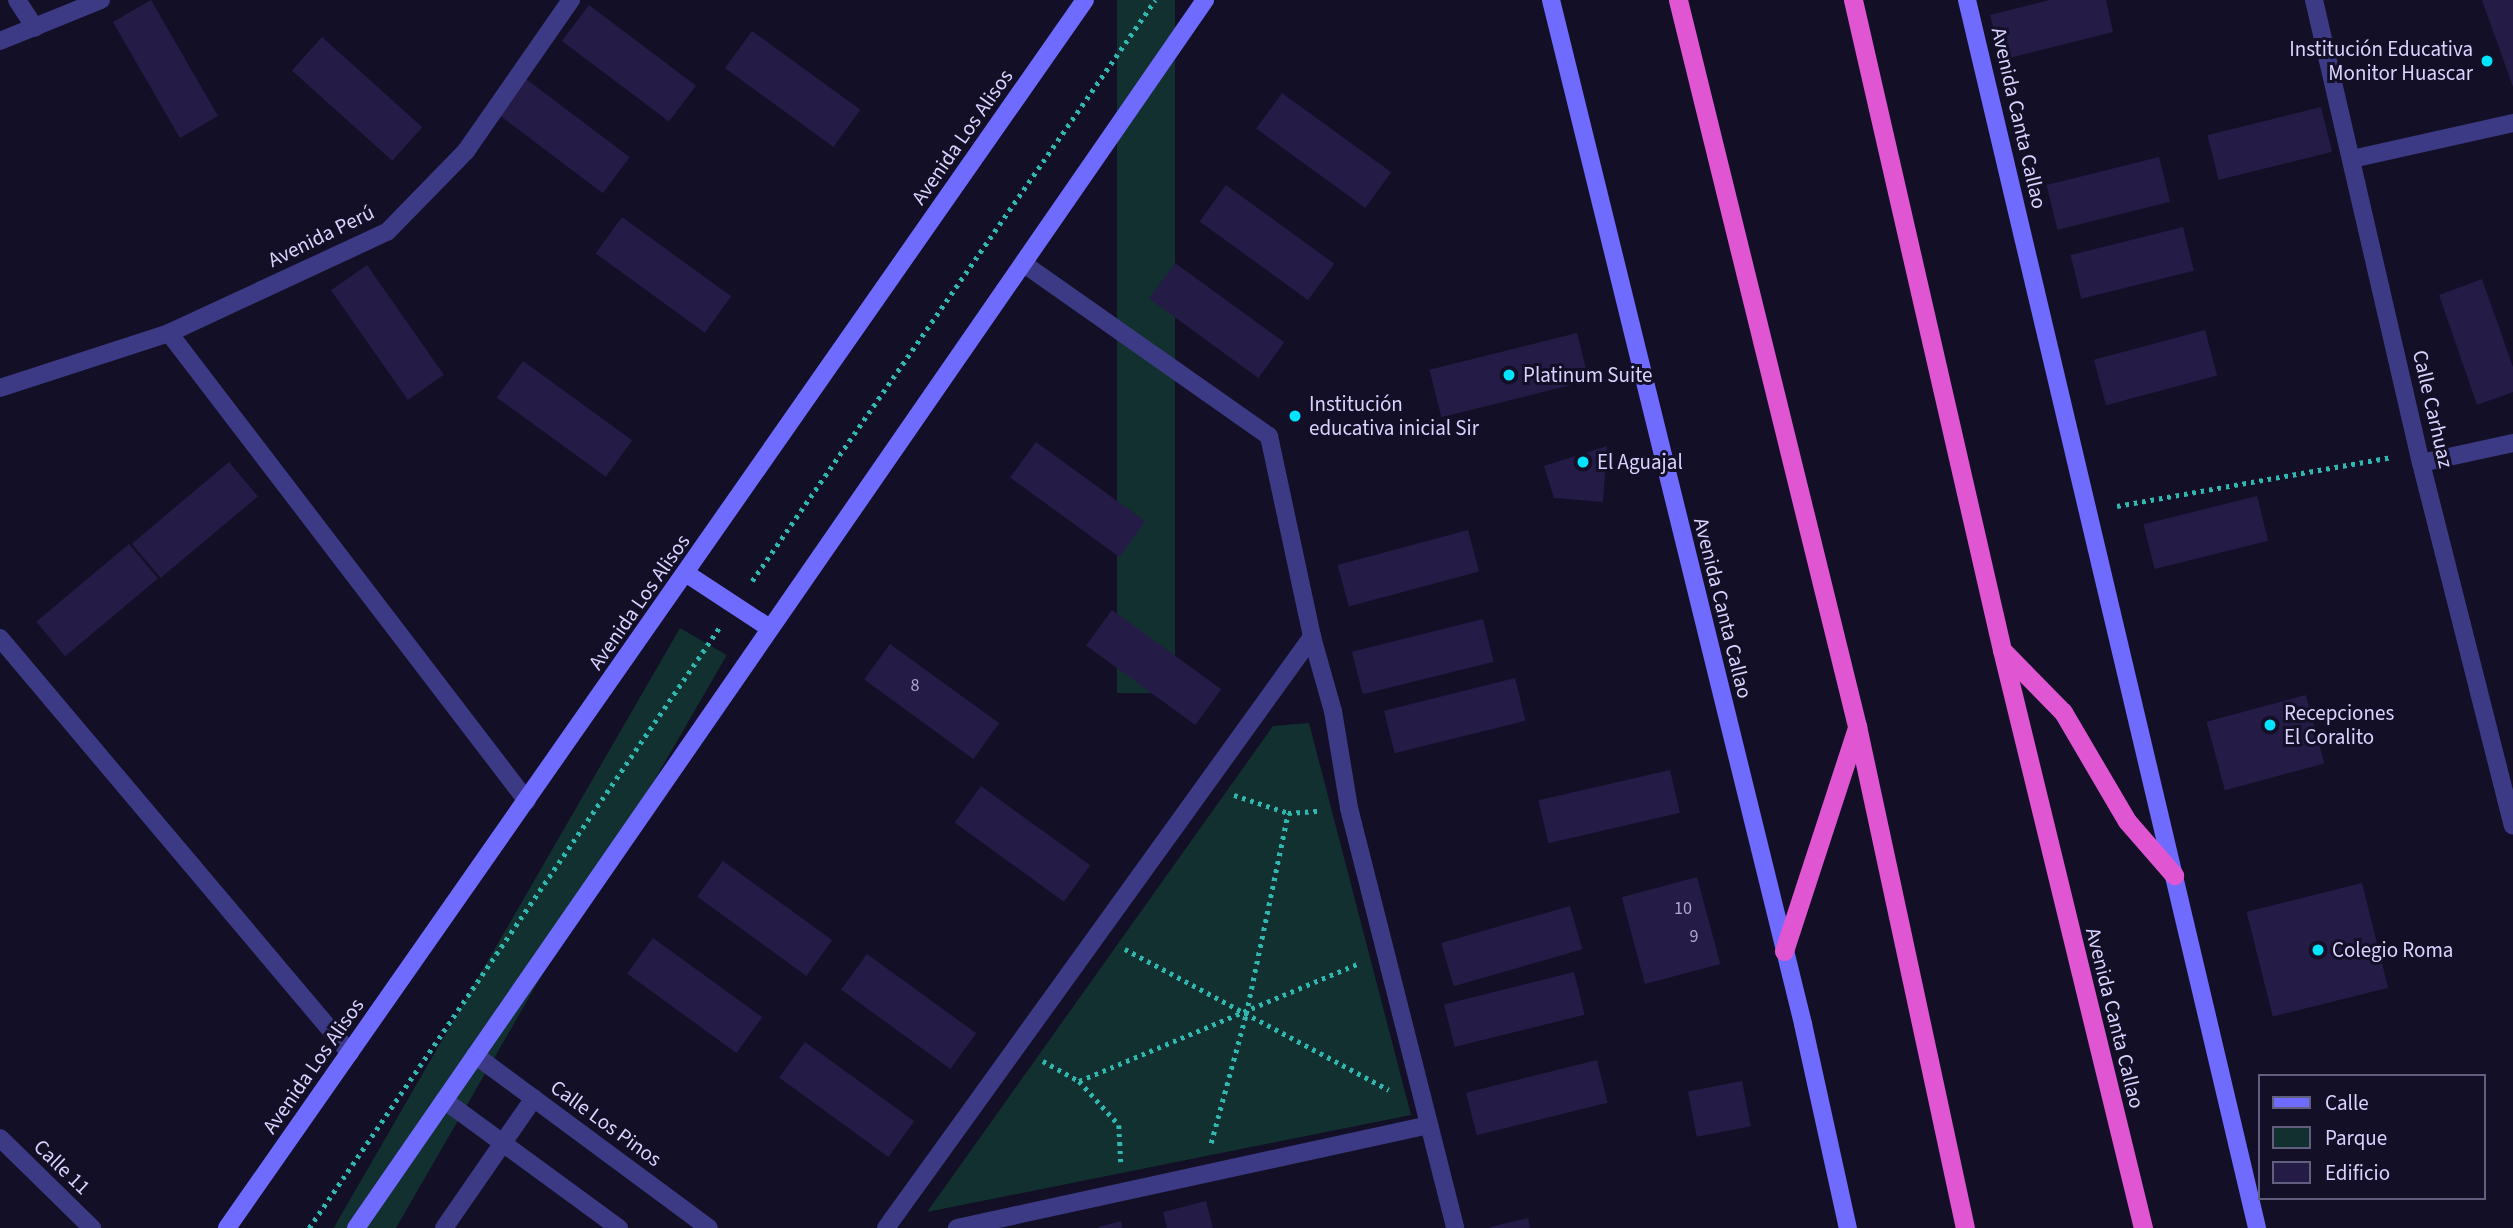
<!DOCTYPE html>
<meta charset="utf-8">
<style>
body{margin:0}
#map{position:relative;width:2513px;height:1228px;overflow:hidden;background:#130f26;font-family:"Source Sans 3",sans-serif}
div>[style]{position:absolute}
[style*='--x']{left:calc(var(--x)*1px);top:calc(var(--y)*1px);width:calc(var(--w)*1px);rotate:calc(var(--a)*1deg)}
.green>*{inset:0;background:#12302f;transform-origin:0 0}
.building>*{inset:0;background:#241b47;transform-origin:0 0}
.path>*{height:4.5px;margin-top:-2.25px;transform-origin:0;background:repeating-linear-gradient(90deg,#2fb8b0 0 3.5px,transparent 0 8.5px)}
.service>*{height:18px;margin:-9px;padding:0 9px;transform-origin:9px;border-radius:9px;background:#3d3a85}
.minor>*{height:18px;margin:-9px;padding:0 9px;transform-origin:9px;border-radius:9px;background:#3d3a85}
.tertiary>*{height:18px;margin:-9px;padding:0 9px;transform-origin:9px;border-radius:9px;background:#3d3a85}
.secondary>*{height:18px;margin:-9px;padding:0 9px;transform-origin:9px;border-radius:9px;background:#6f6bff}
.trunk>*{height:19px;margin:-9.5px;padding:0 9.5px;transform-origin:9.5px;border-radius:9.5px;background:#e055d1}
.dots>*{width:19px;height:19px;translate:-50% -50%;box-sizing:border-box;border:4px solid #130f26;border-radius:50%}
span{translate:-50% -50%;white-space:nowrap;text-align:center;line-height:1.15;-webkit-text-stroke:6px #130f26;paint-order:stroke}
.number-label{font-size:18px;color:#aca6d1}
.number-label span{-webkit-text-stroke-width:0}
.poi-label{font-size:21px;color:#d9d4ff}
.right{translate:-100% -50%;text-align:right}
.left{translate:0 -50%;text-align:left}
.street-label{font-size:21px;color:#d9d4ff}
.legend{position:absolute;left:2258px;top:1074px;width:228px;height:126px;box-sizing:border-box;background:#130f26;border:2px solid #625e7d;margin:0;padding:9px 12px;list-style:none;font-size:21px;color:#d9d4ff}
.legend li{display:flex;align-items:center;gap:14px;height:35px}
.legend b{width:35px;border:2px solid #625e7d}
</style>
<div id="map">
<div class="green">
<i style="left:1117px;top:0;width:58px;height:693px"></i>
<i style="left:680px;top:628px;width:54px;height:726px;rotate:30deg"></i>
<i style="clip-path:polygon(1309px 723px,1411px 1115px,927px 1212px,1273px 726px)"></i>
</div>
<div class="building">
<i style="left:151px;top:0;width:134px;height:44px;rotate:60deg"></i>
<i style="clip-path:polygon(2050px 0,2106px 0,2113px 32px,2001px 60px,1990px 15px)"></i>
<i style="clip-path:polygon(2482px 0,2513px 0,2513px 87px)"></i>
<i style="left:589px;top:5px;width:134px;height:45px;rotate:37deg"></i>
<i style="left:752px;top:31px;width:134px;height:46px;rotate:36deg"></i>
<i style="left:322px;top:37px;width:135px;height:45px;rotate:42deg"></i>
<i style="left:522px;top:76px;width:135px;height:45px;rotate:37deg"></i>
<i style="left:1282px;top:93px;width:135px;height:44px;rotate:36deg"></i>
<i style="left:2321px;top:107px;width:46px;height:117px;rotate:76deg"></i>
<i style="left:2159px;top:157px;width:46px;height:116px;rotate:76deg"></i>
<i style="left:1226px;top:185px;width:134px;height:45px;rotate:36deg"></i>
<i style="left:622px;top:217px;width:135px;height:45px;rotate:36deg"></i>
<i style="left:2183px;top:227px;width:45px;height:116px;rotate:76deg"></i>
<i style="left:1175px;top:263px;width:135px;height:44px;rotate:36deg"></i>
<i style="left:367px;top:265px;width:134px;height:44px;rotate:55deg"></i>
<i style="clip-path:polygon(2482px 279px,2513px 367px,2513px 392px,2477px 405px,2439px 295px)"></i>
<i style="left:2205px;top:330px;width:47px;height:115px;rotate:75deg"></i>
<i style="left:1577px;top:333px;width:49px;height:152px;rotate:76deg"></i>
<i style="left:523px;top:361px;width:135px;height:45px;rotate:36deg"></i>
<i style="left:1036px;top:442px;width:135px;height:44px;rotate:36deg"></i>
<i style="clip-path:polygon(1607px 446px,1603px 502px,1554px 498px,1544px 466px)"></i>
<i style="left:229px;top:462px;width:45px;height:127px;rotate:50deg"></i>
<i style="left:2257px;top:496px;width:46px;height:117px;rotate:76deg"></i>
<i style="left:1468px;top:530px;width:43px;height:135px;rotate:75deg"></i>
<i style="left:129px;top:544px;width:45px;height:121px;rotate:50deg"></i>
<i style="left:1112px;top:610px;width:135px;height:44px;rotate:36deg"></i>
<i style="left:1483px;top:619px;width:44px;height:135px;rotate:76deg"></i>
<i style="left:890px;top:644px;width:135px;height:44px;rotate:36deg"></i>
<i style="left:1515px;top:678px;width:44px;height:135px;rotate:76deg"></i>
<i style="left:2306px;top:695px;width:71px;height:103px;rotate:75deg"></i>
<i style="left:1670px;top:770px;width:44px;height:135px;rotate:77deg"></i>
<i style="left:981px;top:786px;width:135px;height:45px;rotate:36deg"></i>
<i style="left:723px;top:861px;width:135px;height:44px;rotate:36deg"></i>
<i style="left:1697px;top:877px;width:90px;height:78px;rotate:75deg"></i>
<i style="left:2362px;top:883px;width:108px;height:119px;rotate:76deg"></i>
<i style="left:1570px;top:906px;width:45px;height:134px;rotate:74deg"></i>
<i style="left:653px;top:938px;width:135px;height:44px;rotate:36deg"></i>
<i style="left:867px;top:954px;width:135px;height:44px;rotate:36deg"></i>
<i style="left:1574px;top:972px;width:44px;height:134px;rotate:76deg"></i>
<i style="left:805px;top:1042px;width:135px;height:44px;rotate:36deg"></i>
<i style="left:1597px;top:1060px;width:44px;height:135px;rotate:76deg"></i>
<i style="left:1742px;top:1081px;width:46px;height:55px;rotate:79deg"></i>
<i style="clip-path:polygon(1206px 1201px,1213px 1228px,1167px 1228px,1163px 1212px)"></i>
<i style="clip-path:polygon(1528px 1218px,1530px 1228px,1490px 1228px,1490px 1227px)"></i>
<i style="clip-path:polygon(1121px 1221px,1122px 1228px,1098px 1228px,1098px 1227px)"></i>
</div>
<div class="path">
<i style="--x:2117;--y:506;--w:278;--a:-10.1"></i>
<i style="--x:752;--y:581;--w:707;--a:-55.25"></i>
<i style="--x:1234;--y:795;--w:57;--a:18.4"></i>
<i style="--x:1288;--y:813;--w:32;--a:-4"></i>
<i style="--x:1125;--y:949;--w:299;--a:28.1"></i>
<i style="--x:1043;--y:1061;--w:41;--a:29.1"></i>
<i style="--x:1079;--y:1081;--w:59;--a:47.7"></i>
<i style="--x:1119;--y:1125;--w:37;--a:87"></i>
<i style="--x:1079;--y:1081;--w:303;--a:-22.8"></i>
<i style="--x:1211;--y:1143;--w:134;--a:-74.8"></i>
<i style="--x:1246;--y:1014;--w:205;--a:-78.2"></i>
<i style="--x:309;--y:1228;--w:727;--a:-55.65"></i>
</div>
<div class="service">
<i style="--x:444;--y:1228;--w:158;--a:-55.3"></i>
</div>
<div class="minor">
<i style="--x:17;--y:0;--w:33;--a:57"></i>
<i style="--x:2314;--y:0;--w:475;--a:77"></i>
<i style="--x:2421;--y:463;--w:374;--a:75.8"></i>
<i style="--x:0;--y:41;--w:109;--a:-22.1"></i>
<i style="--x:2352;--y:159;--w:165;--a:-12.6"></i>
<i style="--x:1024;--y:264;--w:299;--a:35.1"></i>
<i style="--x:1269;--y:436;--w:206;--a:77.9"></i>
<i style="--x:1312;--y:637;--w:77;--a:74.2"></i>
<i style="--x:1333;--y:711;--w:98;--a:80.6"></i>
<i style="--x:1349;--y:808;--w:433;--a:75.8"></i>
<i style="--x:169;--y:333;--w:589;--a:52.59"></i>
<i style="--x:0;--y:388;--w:178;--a:-18"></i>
<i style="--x:169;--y:333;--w:240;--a:-24.9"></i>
<i style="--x:387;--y:232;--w:113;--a:-45.7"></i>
<i style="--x:466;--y:151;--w:184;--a:-55.2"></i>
<i style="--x:2421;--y:463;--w:94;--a:-12.3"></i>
<i style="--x:0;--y:638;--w:543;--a:49.86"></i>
<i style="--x:0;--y:1138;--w:129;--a:44.4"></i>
<i style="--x:886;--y:1228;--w:729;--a:-54.22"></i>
<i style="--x:957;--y:1228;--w:482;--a:-12.3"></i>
</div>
<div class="tertiary">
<i style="--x:475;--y:1055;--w:291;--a:36.5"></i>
<i style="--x:444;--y:1100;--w:217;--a:36.2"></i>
</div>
<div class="secondary">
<i style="--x:1551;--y:0;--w:1055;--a:76.17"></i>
<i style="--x:1803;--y:1024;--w:209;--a:77.6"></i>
<i style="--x:1967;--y:0;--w:1262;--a:76.71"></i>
<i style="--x:687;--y:574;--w:97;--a:33.2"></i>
<i style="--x:227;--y:1228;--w:1498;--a:-55.06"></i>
<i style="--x:356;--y:1228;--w:1493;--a:-55.34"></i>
</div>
<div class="trunk">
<i style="--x:1678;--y:0;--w:748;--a:76.15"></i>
<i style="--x:1857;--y:726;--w:513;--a:77.86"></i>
<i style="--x:1853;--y:0;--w:667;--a:77.09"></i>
<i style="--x:2002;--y:650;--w:595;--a:76.29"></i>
<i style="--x:2002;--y:650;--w:87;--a:45.5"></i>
<i style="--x:2063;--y:712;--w:126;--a:59.6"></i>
<i style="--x:2127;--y:821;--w:72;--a:49"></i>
<i style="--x:1784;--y:951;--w:236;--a:-71.9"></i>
</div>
<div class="dots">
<i style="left:2487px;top:61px;background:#00e5ff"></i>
<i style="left:1509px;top:375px;background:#00e5ff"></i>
<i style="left:1295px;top:416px;background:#00e5ff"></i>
<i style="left:1583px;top:462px;background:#00e5ff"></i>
<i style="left:2270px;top:725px;background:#00e5ff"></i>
<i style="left:2318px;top:950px;background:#00e5ff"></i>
</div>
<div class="number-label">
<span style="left:915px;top:686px">8</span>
<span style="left:1683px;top:909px">10</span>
<span style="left:1694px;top:937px">9</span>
</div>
<div class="poi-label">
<span class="right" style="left:2473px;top:61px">Institución Educativa<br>Monitor Huascar</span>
<span class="left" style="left:1523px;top:375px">Platinum Suite</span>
<span class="left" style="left:1309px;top:416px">Institución<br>educativa inicial Sir</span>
<span class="left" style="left:1597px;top:462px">El Aguajal</span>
<span class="left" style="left:2284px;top:725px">Recepciones<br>El Coralito</span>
<span class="left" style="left:2332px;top:950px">Colegio Roma</span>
</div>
<div class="street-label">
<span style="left:2019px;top:118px;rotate:77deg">Avenida Canta Callao</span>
<span style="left:962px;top:137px;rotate:-55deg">Avenida Los Alisos</span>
<span style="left:321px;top:236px;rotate:-26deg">Avenida Perú</span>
<span style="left:2433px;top:409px;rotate:77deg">Calle Carhuaz</span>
<span style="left:639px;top:602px;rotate:-55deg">Avenida Los Alisos</span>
<span style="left:1723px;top:608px;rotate:76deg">Avenida Canta Callao</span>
<span style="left:2115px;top:1018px;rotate:76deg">Avenida Canta Callao</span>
<span style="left:313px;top:1066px;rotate:-55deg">Avenida Los Alisos</span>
<span style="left:606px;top:1123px;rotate:36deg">Calle Los Pinos</span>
<span style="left:62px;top:1167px;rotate:44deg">Calle 11</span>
</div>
<ul class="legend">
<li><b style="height:9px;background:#6f6bff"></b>Calle</li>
<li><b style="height:19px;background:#12302f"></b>Parque</li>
<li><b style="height:19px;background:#241b47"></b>Edificio</li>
</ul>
</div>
